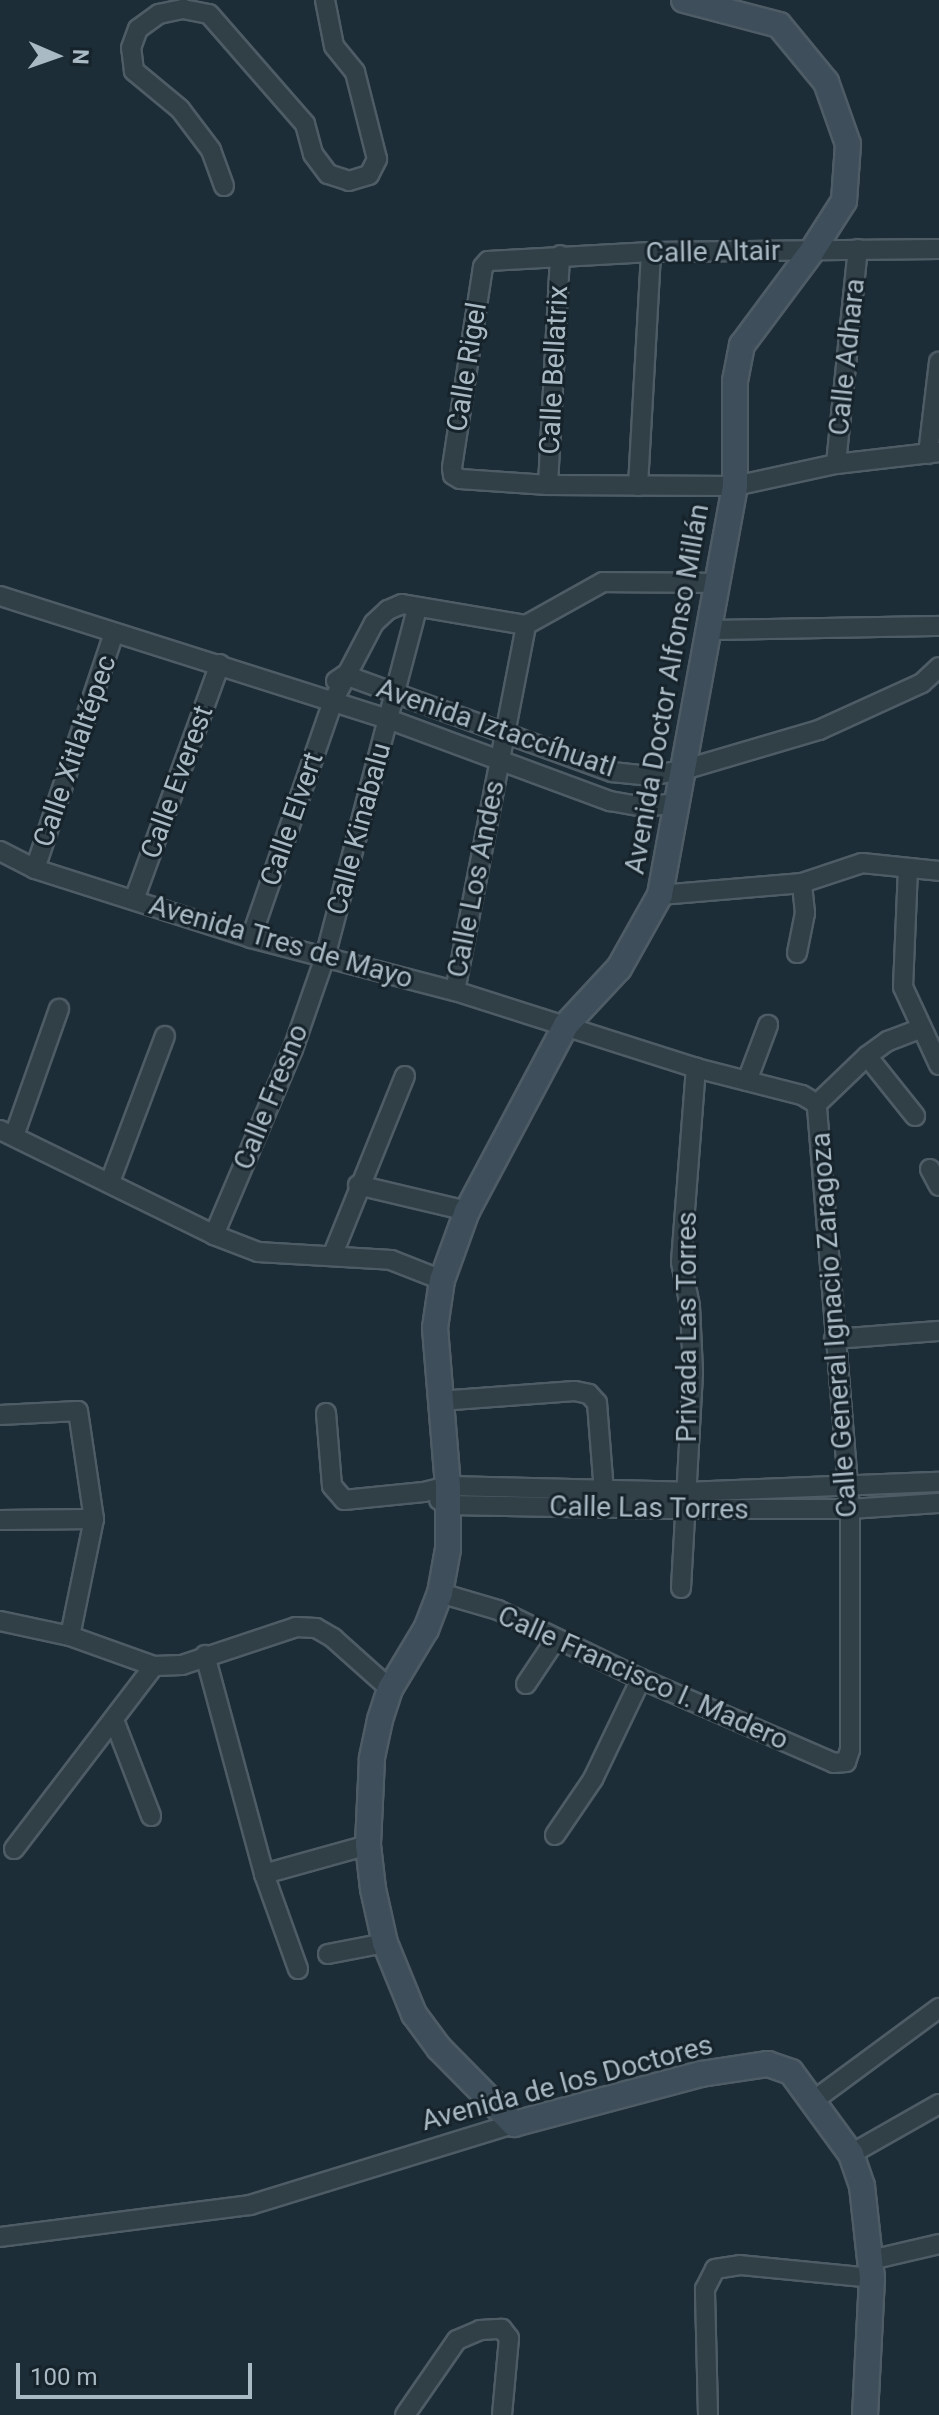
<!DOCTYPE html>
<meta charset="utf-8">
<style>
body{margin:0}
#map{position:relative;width:939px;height:2415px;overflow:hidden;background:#1d2d37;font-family:Roboto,sans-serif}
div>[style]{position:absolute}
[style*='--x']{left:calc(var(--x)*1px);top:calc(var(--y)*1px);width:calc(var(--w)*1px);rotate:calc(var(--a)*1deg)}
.roads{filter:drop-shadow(2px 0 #4e5c66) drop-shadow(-2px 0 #4e5c66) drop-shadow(0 2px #4e5c66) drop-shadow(0 -2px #4e5c66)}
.street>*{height:18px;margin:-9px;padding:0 9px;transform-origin:9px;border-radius:9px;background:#313f47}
.secondary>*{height:24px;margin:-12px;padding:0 12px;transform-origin:12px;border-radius:12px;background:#3e4f5b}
span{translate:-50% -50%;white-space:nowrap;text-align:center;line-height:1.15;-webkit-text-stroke:6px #16232b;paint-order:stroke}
.street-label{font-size:28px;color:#aabac5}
.north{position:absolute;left:16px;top:16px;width:80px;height:80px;-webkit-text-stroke:6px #16232b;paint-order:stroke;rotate:92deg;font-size:22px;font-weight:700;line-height:32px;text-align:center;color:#aabac5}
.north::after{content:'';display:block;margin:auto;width:28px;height:36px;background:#aabac5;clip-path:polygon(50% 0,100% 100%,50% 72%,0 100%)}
.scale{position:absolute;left:16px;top:2363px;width:236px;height:36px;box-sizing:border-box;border:4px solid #aabac5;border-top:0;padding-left:10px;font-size:24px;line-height:28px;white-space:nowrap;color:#aabac5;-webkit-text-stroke:6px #16232b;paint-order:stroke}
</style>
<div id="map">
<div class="roads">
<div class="street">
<i style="--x:224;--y:186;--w:38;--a:-110"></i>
<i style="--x:211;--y:150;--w:51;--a:-127.1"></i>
<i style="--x:180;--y:109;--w:60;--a:-140.4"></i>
<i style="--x:134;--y:71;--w:23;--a:-97"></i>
<i style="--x:131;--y:48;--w:20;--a:-70"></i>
<i style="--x:138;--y:29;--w:26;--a:-36"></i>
<i style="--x:159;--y:14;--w:25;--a:-12"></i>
<i style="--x:183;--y:9;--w:26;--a:11"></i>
<i style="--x:209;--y:14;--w:146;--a:48.9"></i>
<i style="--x:305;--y:124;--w:31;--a:75"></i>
<i style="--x:313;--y:154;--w:25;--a:53"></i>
<i style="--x:328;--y:174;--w:22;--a:18"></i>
<i style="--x:349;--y:181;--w:21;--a:-17"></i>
<i style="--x:369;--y:175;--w:18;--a:-63"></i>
<i style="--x:377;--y:159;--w:90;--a:-104.2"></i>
<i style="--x:355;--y:72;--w:33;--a:-129"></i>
<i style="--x:334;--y:46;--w:47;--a:-101.1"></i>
<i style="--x:939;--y:249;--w:288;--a:179.4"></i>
<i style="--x:651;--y:252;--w:163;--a:176.8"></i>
<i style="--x:488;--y:261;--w:8;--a:130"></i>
<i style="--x:483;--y:267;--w:203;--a:98.8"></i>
<i style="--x:452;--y:468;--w:7;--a:82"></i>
<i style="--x:453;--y:475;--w:8;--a:30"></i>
<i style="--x:460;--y:479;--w:88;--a:3.9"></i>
<i style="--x:548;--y:485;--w:187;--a:0.3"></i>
<i style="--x:735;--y:486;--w:103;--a:-12.3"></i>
<i style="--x:836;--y:464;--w:104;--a:-6.6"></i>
<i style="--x:928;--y:454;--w:93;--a:-83.2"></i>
<i style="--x:836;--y:464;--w:216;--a:-84.2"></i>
<i style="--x:548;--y:485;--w:230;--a:-87"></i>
<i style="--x:638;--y:486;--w:234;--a:-86.8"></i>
<i style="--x:0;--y:596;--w:407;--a:17.6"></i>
<i style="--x:388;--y:719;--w:237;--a:20.3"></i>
<i style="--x:610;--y:801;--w:35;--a:10"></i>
<i style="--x:644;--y:807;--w:33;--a:-7"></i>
<i style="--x:709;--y:630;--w:230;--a:-1"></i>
<i style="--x:336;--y:681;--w:11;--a:-34"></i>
<i style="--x:345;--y:675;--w:284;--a:20"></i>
<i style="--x:612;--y:772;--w:37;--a:6"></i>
<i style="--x:649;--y:776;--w:35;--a:-10"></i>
<i style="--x:683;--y:770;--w:142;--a:-16.4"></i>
<i style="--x:819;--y:730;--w:113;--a:-24.5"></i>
<i style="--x:922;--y:683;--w:23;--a:-43"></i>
<i style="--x:0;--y:851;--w:39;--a:27"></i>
<i style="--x:35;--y:869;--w:227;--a:17.7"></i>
<i style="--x:251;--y:938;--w:211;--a:14.6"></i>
<i style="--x:455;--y:991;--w:253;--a:17.7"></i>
<i style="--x:696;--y:1068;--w:109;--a:14.3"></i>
<i style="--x:802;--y:1095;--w:17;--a:31"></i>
<i style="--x:908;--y:868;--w:119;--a:92.4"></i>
<i style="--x:903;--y:987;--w:86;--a:65.2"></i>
<i style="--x:35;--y:869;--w:249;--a:-71.5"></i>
<i style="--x:660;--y:895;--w:143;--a:-4.8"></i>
<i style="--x:802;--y:883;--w:63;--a:-18.4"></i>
<i style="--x:862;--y:863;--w:77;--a:5.9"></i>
<i style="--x:134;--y:900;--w:251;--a:-70"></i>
<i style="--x:251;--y:938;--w:251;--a:-70.9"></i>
<i style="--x:333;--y:701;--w:88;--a:-62.3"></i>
<i style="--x:374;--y:623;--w:19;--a:-43"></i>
<i style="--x:388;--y:610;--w:15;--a:-23"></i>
<i style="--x:402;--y:604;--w:126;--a:9.6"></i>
<i style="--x:526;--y:625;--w:88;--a:-29.2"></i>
<i style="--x:603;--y:582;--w:115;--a:0.5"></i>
<i style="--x:797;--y:953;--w:41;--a:-78.7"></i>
<i style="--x:805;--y:913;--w:30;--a:-96"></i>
<i style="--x:455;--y:991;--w:373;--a:-79"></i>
<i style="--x:867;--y:1056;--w:77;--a:51.3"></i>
<i style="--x:747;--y:1081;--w:60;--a:-69.4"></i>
<i style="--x:817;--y:1104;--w:69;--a:-43.8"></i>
<i style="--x:867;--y:1056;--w:26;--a:-36"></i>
<i style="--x:888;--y:1041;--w:34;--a:-21"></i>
<i style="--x:0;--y:1130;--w:238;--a:26.1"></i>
<i style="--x:214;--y:1235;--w:47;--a:21.1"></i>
<i style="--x:258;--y:1252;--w:133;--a:3.4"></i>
<i style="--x:391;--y:1260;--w:55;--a:21.4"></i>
<i style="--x:14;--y:1136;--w:135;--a:-70.5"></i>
<i style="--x:930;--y:1169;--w:19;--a:62"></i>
<i style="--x:110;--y:1182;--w:156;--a:-69.4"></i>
<i style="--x:358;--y:1185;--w:112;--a:13.4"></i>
<i style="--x:214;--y:1235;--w:202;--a:-67"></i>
<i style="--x:293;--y:1049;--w:97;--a:-70.8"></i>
<i style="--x:325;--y:957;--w:361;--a:-75.2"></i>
<i style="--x:333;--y:1254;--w:192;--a:-68"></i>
<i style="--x:834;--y:1339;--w:105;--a:-4.4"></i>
<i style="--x:439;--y:1401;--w:136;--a:-4.2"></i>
<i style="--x:575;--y:1391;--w:14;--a:12"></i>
<i style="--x:589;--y:1394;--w:12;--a:48"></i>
<i style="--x:597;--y:1403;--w:88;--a:85.5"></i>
<i style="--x:326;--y:1413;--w:73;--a:85.3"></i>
<i style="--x:332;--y:1486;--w:18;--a:49"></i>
<i style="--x:344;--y:1500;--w:80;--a:-5.7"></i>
<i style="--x:424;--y:1492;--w:25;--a:-14"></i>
<i style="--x:448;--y:1486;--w:238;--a:1.4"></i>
<i style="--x:686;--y:1492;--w:253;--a:-2.3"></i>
<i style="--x:0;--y:1415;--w:78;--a:-2.9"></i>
<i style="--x:78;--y:1411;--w:109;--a:81.6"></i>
<i style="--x:94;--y:1519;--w:119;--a:101.6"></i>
<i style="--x:439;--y:1500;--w:11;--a:27"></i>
<i style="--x:449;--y:1505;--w:239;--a:1"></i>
<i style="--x:688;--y:1509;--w:162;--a:0"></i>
<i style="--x:850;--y:1509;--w:89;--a:-3.9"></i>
<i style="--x:0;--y:1520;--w:94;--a:-0.6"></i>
<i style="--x:681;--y:1588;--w:216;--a:-86.8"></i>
<i style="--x:693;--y:1372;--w:66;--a:-92.6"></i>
<i style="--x:690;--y:1306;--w:45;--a:-101.6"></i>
<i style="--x:681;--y:1262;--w:195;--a:-85.6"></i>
<i style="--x:440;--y:1593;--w:60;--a:16.3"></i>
<i style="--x:498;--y:1610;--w:159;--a:25.8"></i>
<i style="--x:641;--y:1679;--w:210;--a:23.5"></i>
<i style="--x:834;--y:1763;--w:12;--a:-5"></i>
<i style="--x:846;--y:1762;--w:13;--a:-72"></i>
<i style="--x:850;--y:1750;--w:241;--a:-90"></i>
<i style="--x:850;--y:1509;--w:406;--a:-94.7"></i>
<i style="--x:0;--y:1621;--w:72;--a:12.1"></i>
<i style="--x:70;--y:1636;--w:89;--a:19.7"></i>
<i style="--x:154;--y:1666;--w:28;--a:-2"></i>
<i style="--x:182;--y:1665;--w:120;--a:-18.4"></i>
<i style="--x:296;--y:1627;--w:20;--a:3"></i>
<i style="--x:316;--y:1628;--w:20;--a:30"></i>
<i style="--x:333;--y:1638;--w:76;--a:41.8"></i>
<i style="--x:205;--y:1655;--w:227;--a:74.9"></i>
<i style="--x:264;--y:1874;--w:101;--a:70.3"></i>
<i style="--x:526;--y:1684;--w:54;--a:-56.3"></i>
<i style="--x:114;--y:1720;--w:103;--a:68.9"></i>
<i style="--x:555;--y:1835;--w:68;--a:-55.8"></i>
<i style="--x:593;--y:1779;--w:111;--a:-64.4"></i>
<i style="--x:14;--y:1849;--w:230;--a:-52.6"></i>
<i style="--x:264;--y:1874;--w:108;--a:-15.6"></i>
<i style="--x:328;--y:1954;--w:58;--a:-10.9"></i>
<i style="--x:813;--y:2101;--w:157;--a:-36.4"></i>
<i style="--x:851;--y:2154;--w:101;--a:-29.6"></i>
<i style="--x:0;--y:2237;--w:252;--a:-7.3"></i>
<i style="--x:250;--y:2205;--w:276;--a:-17.1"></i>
<i style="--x:871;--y:2260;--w:70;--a:-13.2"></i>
<i style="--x:405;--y:2415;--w:91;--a:-55.3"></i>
<i style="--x:457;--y:2340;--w:25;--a:-23"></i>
<i style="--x:480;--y:2330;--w:22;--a:-3"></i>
<i style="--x:502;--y:2329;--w:11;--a:52"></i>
<i style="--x:509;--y:2338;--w:77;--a:95.2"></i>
<i style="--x:708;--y:2415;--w:126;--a:-91.4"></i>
<i style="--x:705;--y:2289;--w:22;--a:-63"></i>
<i style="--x:715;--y:2269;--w:25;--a:-9"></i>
<i style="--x:740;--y:2265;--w:133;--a:5.6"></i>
</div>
<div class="secondary">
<i style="--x:684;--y:0;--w:98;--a:14.7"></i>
<i style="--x:779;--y:25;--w:74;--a:50.5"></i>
<i style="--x:826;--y:82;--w:66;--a:70.5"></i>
<i style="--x:848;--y:144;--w:57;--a:94"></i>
<i style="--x:844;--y:201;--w:59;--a:122.6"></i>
<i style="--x:812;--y:251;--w:117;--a:126.7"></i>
<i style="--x:742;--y:345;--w:37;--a:101"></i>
<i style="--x:735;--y:381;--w:105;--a:90"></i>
<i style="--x:735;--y:486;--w:416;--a:100.4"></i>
<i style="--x:660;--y:895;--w:84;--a:119.3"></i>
<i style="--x:619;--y:968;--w:78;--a:132.9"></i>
<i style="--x:566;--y:1025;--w:211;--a:118"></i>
<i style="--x:467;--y:1211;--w:73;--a:109.9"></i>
<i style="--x:442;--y:1280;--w:49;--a:98.3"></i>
<i style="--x:435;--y:1328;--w:159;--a:85.3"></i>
<i style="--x:448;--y:1486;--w:63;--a:90"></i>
<i style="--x:448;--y:1549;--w:45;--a:100.3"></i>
<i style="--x:440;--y:1593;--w:39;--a:111"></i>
<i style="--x:426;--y:1629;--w:70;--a:121"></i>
<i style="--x:390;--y:1689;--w:33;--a:108"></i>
<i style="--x:380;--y:1720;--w:40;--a:102"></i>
<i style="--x:372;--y:1759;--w:86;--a:92.7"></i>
<i style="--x:368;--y:1845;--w:44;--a:83.5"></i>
<i style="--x:373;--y:1889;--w:55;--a:77.5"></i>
<i style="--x:385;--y:1943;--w:77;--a:67.8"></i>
<i style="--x:414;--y:2014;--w:42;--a:53.7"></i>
<i style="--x:439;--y:2048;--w:107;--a:45.4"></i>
<i style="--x:514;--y:2124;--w:194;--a:-15"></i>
<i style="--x:701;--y:2074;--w:68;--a:-8.5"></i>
<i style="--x:768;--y:2064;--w:24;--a:19"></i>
<i style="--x:791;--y:2072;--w:102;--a:53.8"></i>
<i style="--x:851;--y:2154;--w:34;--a:71"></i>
<i style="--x:862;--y:2186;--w:93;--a:83.8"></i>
<i style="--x:872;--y:2278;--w:137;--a:92.9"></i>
</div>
</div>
<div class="street-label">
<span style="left:713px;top:252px;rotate:-1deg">Calle Altair</span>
<span style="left:847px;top:357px;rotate:-84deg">Calle Adhara</span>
<span style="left:467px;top:367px;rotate:-81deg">Calle Rigel</span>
<span style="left:554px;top:370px;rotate:-87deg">Calle Bellatrix</span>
<span style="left:667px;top:689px;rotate:-80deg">Avenida Doctor Alfonso Millán</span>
<span style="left:496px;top:728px;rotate:19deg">Avenida Iztaccíhuatl</span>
<span style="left:75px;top:751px;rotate:-71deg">Calle Xitlaltépec</span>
<span style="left:177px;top:782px;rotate:-70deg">Calle Everest</span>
<span style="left:292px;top:819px;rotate:-71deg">Calle Elvert</span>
<span style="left:359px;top:829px;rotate:-75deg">Calle Kinabalu</span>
<span style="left:476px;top:879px;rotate:-79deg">Calle Los Andes</span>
<span style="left:281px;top:942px;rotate:16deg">Avenida Tres de Mayo</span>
<span style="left:271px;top:1097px;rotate:-68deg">Calle Fresno</span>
<span style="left:834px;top:1325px;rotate:-94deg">Calle General Ignacio Zaragoza</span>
<span style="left:687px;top:1327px;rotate:-90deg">Privada Las Torres</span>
<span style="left:649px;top:1508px;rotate:1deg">Calle Las Torres</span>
<span style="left:643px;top:1678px;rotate:24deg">Calle Francisco I. Madero</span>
<span style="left:567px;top:2083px;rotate:-15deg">Avenida de los Doctores</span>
</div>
<div class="north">N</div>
<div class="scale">100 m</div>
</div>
